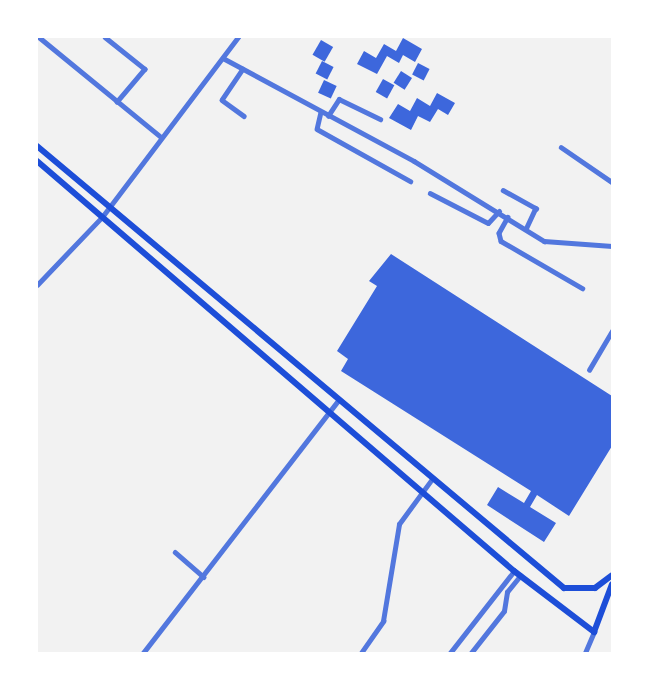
<!DOCTYPE html>
<style>
body{margin:0}
#map{position:relative;width:649px;height:690px;overflow:hidden;background:#f2f2f2;font-family:"Libre Baskerville",serif}
div>[style]{position:absolute}
[style*='--x']{left:calc(var(--x)*1px);top:calc(var(--y)*1px);width:calc(var(--w)*1px);rotate:calc(var(--a)*1deg)}
.building>*{inset:0;background:#3d67dc;transform-origin:0 0}
.minor>*{height:4.5px;margin:-2.25px;padding:0 2.25px;transform-origin:2.25px;border-radius:2.25px;background:#5277de}
.secondary>*{height:6px;margin:-3px;padding:0 3px;transform-origin:3px;border-radius:3px;background:#1d4ed8}
span{translate:-50% -50%;white-space:nowrap;text-align:center;line-height:1.15;-webkit-text-stroke:5px #fff;paint-order:stroke}
.frame{position:absolute;inset:0;border:38px solid #fff;pointer-events:none}
</style>
<div id="map">
<div class="building">
<i style="clip-path:polygon(403px 38px,422px 49px,415px 62px,403px 55px,399px 63px,387px 56px,377px 74px,357px 64px,364px 51px,376px 58px,384px 44px,396px 51px)"></i>
<i style="left:321px;top:40px;width:14px;height:17px;rotate:30deg"></i>
<i style="left:322px;top:61px;width:13px;height:14px;rotate:27deg"></i>
<i style="left:418px;top:63px;width:13px;height:13px;rotate:27deg"></i>
<i style="left:401px;top:71px;width:13px;height:14px;rotate:32deg"></i>
<i style="left:383px;top:79px;width:13px;height:15px;rotate:29deg"></i>
<i style="left:324px;top:80px;width:14px;height:14px;rotate:25deg"></i>
<i style="clip-path:polygon(437px 93px,455px 103px,448px 115px,438px 109px,430px 122px,418px 116px,411px 130px,389px 118px,398px 104px,410px 111px,417px 98px,430px 106px)"></i>
<i style="clip-path:polygon(391px 254px,612px 396px,612px 446px,569px 516px,537px 495px,530px 507px,556px 523px,544px 542px,487px 505px,498px 487px,524px 503px,531px 491px,341px 371px,348px 359px,337px 351px,377px 286px,369px 281px)"></i>
</div>
<div class="minor">
<i style="--x:39;--y:37;--w:156;--a:39.3"></i>
<i style="--x:105;--y:37;--w:51;--a:38.7"></i>
<i style="--x:145;--y:69;--w:43;--a:130.3"></i>
<i style="--x:223;--y:58;--w:217;--a:28.3"></i>
<i style="--x:414;--y:161;--w:153;--a:31.6"></i>
<i style="--x:544;--y:241;--w:68;--a:4.2"></i>
<i style="--x:243;--y:69;--w:37;--a:124"></i>
<i style="--x:222;--y:100;--w:27;--a:36"></i>
<i style="--x:321;--y:112;--w:17;--a:103"></i>
<i style="--x:317;--y:129;--w:107;--a:29.2"></i>
<i style="--x:328;--y:116;--w:20;--a:-57"></i>
<i style="--x:339;--y:99;--w:46;--a:26"></i>
<i style="--x:561;--y:147;--w:62;--a:34.5"></i>
<i style="--x:503;--y:190;--w:38;--a:29"></i>
<i style="--x:536;--y:208;--w:23;--a:115"></i>
<i style="--x:430;--y:193;--w:65;--a:27.3"></i>
<i style="--x:488;--y:223;--w:16;--a:-47"></i>
<i style="--x:508;--y:217;--w:18;--a:119"></i>
<i style="--x:499;--y:233;--w:8;--a:76"></i>
<i style="--x:501;--y:241;--w:94;--a:30.1"></i>
<i style="--x:37;--y:285;--w:94;--a:-46.3"></i>
<i style="--x:102;--y:217;--w:226;--a:-52.9"></i>
<i style="--x:589;--y:370;--w:45;--a:-59.5"></i>
<i style="--x:175;--y:552;--w:38;--a:41"></i>
<i style="--x:143;--y:653;--w:319;--a:-52.3"></i>
<i style="--x:361;--y:653;--w:39;--a:-55"></i>
<i style="--x:383;--y:621;--w:98;--a:-80.6"></i>
<i style="--x:399;--y:524;--w:56;--a:-53.7"></i>
<i style="--x:450;--y:653;--w:104;--a:-52"></i>
<i style="--x:471;--y:653;--w:53;--a:-51.8"></i>
<i style="--x:504;--y:611;--w:19;--a:-81"></i>
<i style="--x:507;--y:592;--w:21;--a:-51"></i>
<i style="--x:585;--y:653;--w:23;--a:-67"></i>
</div>
<div class="secondary">
<i style="--x:37;--y:146;--w:688;--a:39.99"></i>
<i style="--x:564;--y:588;--w:31;--a:0"></i>
<i style="--x:595;--y:588;--w:21;--a:-37"></i>
<i style="--x:37;--y:161;--w:629;--a:40.68"></i>
<i style="--x:514;--y:571;--w:101;--a:37.3"></i>
<i style="--x:594;--y:632;--w:51;--a:-69.4"></i>
</div>
<div class="frame"></div>
</div>
